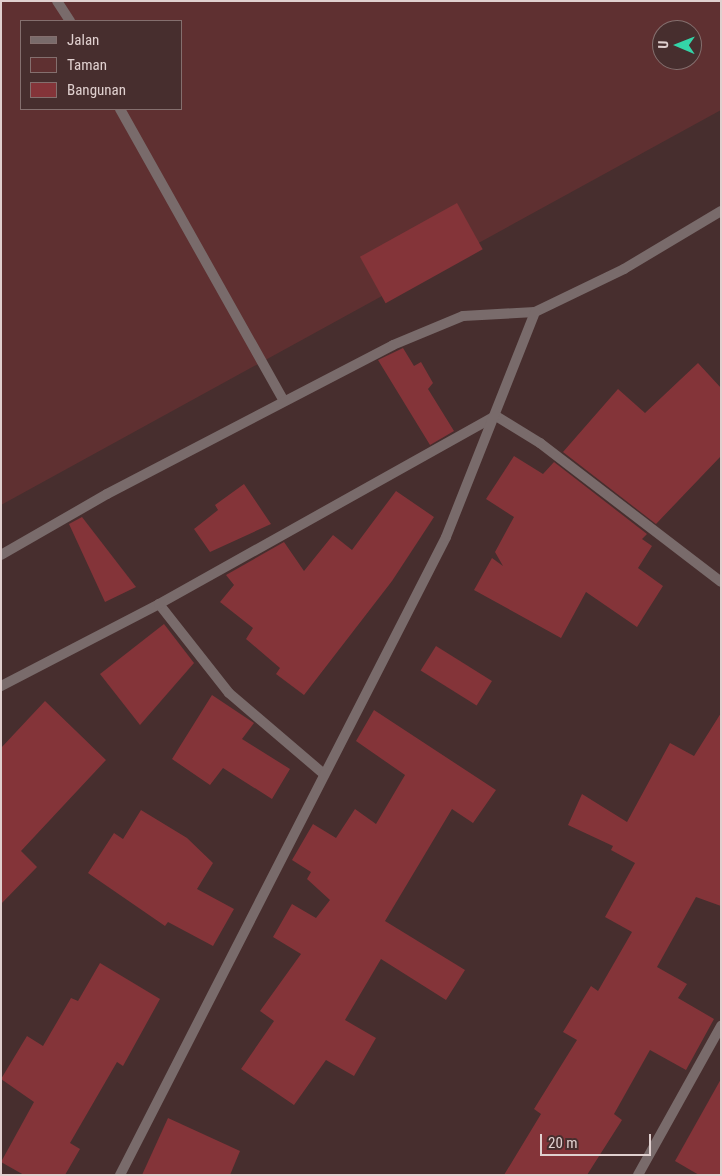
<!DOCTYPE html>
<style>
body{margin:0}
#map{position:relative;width:722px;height:1176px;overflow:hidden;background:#472e2e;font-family:"Roboto Condensed",sans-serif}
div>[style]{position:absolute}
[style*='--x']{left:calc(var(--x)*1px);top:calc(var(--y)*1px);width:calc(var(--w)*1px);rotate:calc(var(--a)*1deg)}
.green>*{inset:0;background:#5f3031}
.building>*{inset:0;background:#843439;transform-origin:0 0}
.street>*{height:10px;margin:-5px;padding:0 5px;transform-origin:5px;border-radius:5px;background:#796b6b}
span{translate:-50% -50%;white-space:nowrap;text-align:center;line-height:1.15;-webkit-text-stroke:4px #472e2e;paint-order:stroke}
.frame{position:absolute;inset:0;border:2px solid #e0d0cf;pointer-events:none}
.legend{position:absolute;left:20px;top:20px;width:162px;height:90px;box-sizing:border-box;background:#472e2e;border:1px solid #846f6e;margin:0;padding:6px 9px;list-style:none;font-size:15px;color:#e0d0cf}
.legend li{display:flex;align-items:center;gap:10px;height:25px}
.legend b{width:25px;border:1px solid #846f6e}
.north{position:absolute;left:652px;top:20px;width:50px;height:50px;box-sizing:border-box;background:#472e2e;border:1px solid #846f6e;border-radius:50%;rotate:271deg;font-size:14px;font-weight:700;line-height:20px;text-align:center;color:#e0d0cf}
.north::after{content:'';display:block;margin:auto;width:18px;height:22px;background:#34d4a8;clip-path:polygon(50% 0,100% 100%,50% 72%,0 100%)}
.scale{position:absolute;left:540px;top:1134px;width:111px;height:22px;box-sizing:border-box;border:2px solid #e0d0cf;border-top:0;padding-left:6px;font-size:15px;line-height:18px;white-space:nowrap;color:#e0d0cf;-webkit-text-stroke:4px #472e2e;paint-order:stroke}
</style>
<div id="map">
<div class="green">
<i style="clip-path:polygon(evenodd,1px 1px,721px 1px,721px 110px,1px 505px,1px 1px,21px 21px,181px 21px,181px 109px,21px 109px,21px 21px,1px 1px,662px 30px,692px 30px,692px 60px,662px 60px,662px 30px)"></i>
</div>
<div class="building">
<i style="left:457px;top:203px;width:53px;height:111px;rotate:61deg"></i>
<i style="clip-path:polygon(403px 348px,414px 366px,421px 362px,433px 383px,428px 389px,454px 431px,430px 445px,378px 360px)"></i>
<i style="clip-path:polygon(698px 363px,721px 388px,721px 456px,656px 524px,563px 452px,618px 389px,645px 413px)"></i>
<i style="clip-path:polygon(514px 456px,543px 474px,554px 462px,647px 534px,642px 539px,652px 546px,638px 568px,663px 586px,637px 627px,586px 592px,561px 638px,474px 590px,492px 558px,503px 566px,495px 552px,514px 517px,486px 499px)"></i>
<i style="clip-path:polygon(244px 484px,271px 524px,210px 552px,194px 529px,218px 510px,215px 505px)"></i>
<i style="clip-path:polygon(396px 491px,434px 517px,392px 581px,304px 695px,276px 674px,280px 668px,246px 639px,253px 628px,220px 602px,234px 585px,226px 575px,284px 542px,304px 571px,333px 535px,352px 550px)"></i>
<i style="clip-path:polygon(82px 517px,136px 587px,105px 602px,69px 524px)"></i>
<i style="clip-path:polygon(164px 624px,194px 663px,140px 725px,100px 674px)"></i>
<i style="left:436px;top:646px;width:66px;height:29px;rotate:32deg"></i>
<i style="clip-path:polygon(212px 695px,254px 723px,242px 739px,290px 769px,272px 799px,223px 768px,210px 785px,172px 759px)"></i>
<i style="clip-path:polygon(45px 701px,106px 760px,21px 851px,37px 867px,1px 904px,1px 748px)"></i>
<i style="clip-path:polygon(374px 710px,496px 790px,473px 823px,452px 809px,385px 921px,465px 970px,446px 1000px,381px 959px,345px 1020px,376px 1038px,354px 1076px,326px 1060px,294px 1105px,241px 1069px,274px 1021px,260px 1011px,301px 954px,273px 937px,292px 904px,316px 918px,330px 900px,307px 879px,311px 872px,292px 860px,313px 824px,336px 838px,355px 809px,376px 824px,405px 775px,356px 741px)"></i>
<i style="clip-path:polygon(721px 713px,721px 906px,696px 897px,657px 967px,687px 984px,678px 998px,714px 1019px,686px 1070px,650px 1050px,614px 1114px,622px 1120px,587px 1175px,504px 1175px,541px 1114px,534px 1109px,577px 1040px,563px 1032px,591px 986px,598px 991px,632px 932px,605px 917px,635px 863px,611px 850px,613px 846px,568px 825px,582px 794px,627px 822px,670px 743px,694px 756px)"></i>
<i style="clip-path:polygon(141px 810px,187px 838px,213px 863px,197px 889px,234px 909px,213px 946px,168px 922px,165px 926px,88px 873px,114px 833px,123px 839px)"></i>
<i style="clip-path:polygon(100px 963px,160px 999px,123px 1066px,117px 1062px,70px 1143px,80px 1149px,65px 1175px,24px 1175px,1px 1162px,34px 1102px,1px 1079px,27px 1036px,43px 1046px,71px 998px,78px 1001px)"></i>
<i style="clip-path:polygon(721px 1079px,721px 1175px,699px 1175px,675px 1161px)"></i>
<i style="clip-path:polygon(168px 1118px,240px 1151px,230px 1175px,142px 1175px)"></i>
</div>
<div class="street">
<i style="--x:57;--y:1;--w:24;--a:57"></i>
<i style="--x:120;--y:109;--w:335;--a:60.7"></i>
<i style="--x:496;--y:416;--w:52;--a:31.5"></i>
<i style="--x:540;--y:443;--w:228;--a:37.5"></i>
<i style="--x:1;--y:555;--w:122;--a:-29.9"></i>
<i style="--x:107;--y:494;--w:322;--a:-27.5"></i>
<i style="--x:393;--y:345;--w:76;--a:-22.5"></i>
<i style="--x:463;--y:316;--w:72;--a:-3.2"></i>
<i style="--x:535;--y:312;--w:99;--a:-25.8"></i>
<i style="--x:624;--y:269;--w:113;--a:-30.9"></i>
<i style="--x:159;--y:604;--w:113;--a:51.8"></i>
<i style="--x:229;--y:693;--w:125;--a:40.5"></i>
<i style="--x:1;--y:686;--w:178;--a:-27.4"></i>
<i style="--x:159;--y:604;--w:386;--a:-29.2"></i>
<i style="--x:120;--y:1175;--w:716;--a:-62.93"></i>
<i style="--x:446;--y:537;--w:242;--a:-68.4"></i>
<i style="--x:638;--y:1175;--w:171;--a:-60.9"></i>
</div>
<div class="frame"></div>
<ul class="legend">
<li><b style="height:6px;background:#796b6b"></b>Jalan</li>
<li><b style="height:14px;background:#5f3031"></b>Taman</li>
<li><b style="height:14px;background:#843439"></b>Bangunan</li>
</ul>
<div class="north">U</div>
<div class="scale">20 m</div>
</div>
